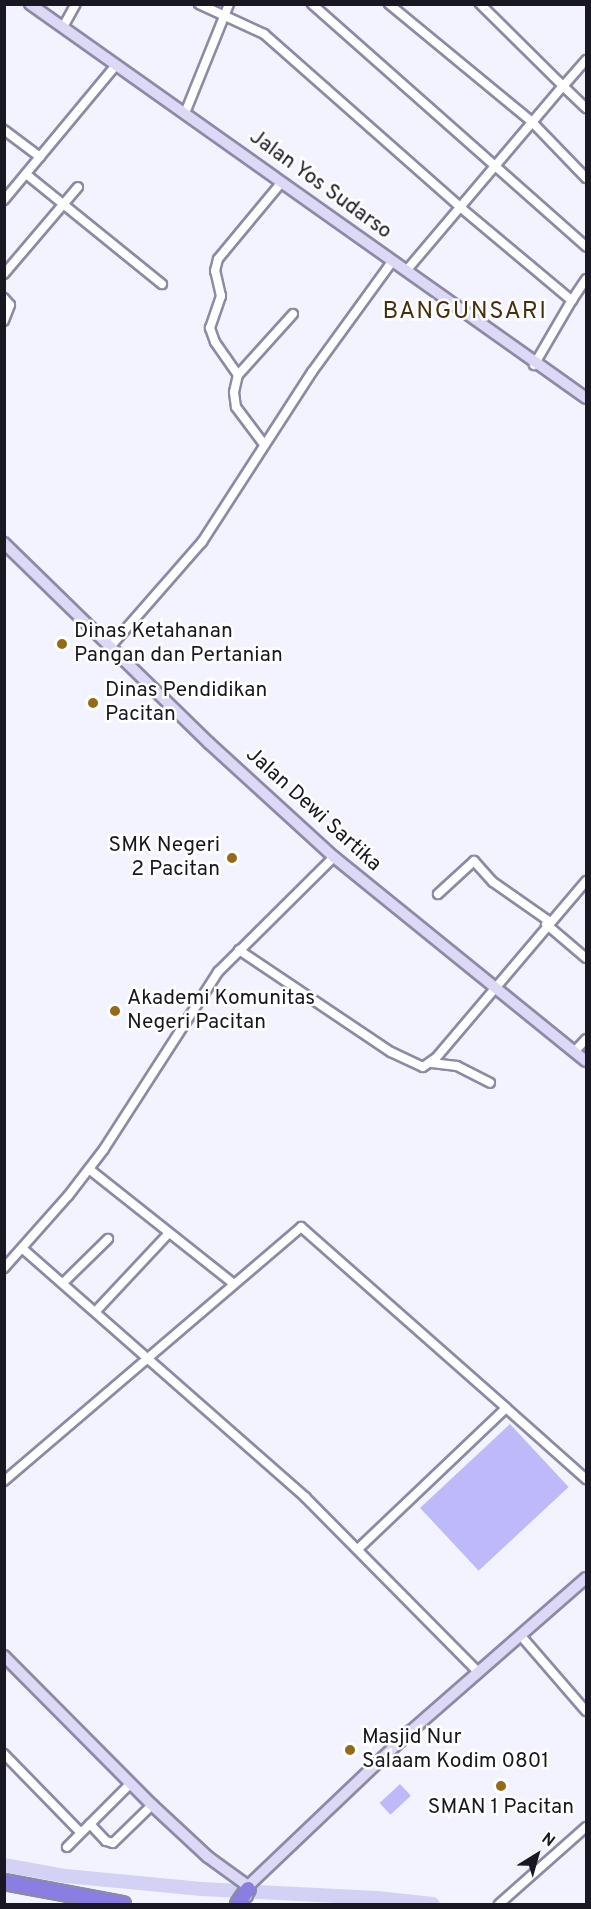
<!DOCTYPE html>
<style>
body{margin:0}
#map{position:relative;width:591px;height:1909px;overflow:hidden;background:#f3f3ff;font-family:Overpass,sans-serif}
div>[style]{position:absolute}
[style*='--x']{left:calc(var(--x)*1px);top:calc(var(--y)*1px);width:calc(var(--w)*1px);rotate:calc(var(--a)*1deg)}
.green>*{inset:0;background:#bebaf9;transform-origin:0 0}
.river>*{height:14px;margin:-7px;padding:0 7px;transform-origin:7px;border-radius:7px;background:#d3d2f5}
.roads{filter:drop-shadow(2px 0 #8c8ba7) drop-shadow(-2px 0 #8c8ba7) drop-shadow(0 2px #8c8ba7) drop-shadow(0 -2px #8c8ba7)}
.street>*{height:8px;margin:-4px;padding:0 4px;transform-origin:4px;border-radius:4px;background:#fff}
.secondary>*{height:10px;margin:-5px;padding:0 5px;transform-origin:5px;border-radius:5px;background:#dcd8f6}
.highway>*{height:14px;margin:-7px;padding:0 7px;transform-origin:7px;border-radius:7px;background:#8a7ee2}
.dots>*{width:16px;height:16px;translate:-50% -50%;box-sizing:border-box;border:3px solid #fff;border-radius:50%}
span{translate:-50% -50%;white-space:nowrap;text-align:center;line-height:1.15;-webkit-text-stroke:5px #fff;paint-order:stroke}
.street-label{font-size:21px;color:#191822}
.poi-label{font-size:21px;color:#191822}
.left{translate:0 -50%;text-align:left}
.right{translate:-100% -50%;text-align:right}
.quarter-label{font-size:24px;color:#47310c;letter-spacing:1.5px}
.frame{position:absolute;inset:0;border:6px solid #191822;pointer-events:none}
.north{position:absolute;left:507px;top:1825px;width:60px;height:60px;-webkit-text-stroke:4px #fff;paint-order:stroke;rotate:37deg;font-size:16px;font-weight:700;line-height:24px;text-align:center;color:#191822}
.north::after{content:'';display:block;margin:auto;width:21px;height:27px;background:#191822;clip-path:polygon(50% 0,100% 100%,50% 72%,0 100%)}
</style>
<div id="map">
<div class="green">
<i style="left:510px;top:1424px;width:86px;height:123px;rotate:47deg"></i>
<i style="left:400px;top:1784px;width:16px;height:28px;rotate:47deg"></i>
</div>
<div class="river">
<i style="--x:4;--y:1865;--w:63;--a:10.1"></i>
<i style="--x:66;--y:1876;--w:136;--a:5.5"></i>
<i style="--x:201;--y:1889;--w:176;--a:2.9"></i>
<i style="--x:377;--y:1898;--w:56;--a:6.1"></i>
</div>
<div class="roads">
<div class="street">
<i style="--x:199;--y:4;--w:72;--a:24.8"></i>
<i style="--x:264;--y:34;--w:261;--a:41.4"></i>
<i style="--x:460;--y:207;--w:142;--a:39.9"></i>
<i style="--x:569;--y:298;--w:4;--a:34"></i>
<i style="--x:572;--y:300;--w:25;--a:-56"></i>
<i style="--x:312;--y:4;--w:366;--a:41.5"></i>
<i style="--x:389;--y:4;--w:185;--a:39.5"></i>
<i style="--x:532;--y:122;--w:78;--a:46"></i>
<i style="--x:63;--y:27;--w:26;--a:-61"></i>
<i style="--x:586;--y:60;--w:35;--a:131"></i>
<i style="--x:563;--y:86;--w:32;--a:44"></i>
<i style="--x:185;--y:113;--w:118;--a:-68"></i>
<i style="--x:4;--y:130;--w:45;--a:36.9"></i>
<i style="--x:26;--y:174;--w:175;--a:39"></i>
<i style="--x:4;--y:200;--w:175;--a:-50.3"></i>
<i style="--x:406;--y:271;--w:243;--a:-49.7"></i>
<i style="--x:563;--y:86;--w:117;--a:-135.3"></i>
<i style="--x:4;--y:274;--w:114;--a:-49.6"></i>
<i style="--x:4;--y:298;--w:9;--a:49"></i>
<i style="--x:10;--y:305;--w:17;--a:111"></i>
<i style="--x:534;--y:365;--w:75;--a:-59.7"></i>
<i style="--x:238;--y:375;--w:82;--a:-48"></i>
<i style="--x:263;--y:443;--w:45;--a:-126.9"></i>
<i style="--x:236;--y:407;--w:15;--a:-98"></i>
<i style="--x:234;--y:392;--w:17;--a:-77"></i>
<i style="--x:238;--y:375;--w:40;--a:-124.9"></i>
<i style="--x:215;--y:342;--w:15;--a:-110"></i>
<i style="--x:210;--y:328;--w:34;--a:-71"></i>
<i style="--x:221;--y:296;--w:26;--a:-103"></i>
<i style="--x:215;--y:271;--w:12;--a:-76"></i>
<i style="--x:218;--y:259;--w:100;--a:-50.3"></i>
<i style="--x:110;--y:647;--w:140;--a:-48.8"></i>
<i style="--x:202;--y:542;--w:202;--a:-57.1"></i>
<i style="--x:312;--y:372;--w:136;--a:-54"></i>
<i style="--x:438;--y:894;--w:49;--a:-42.5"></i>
<i style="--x:474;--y:861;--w:28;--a:48"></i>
<i style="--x:493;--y:882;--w:68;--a:34.9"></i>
<i style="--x:546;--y:924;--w:52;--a:40.4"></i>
<i style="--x:239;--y:950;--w:183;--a:33.9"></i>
<i style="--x:391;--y:1052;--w:35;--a:25"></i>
<i style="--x:423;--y:1067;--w:16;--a:-35"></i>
<i style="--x:436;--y:1058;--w:232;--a:-49.7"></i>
<i style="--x:575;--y:1051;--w:16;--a:-47"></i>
<i style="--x:432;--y:1063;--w:25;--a:7"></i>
<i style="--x:457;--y:1066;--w:37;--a:27"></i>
<i style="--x:89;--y:1169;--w:184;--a:38.4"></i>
<i style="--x:23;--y:1249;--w:376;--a:41.3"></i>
<i style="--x:305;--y:1497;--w:247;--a:45.3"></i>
<i style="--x:4;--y:1268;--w:96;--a:-48.4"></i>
<i style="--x:68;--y:1196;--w:59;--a:-52.5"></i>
<i style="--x:104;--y:1149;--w:211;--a:-57.2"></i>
<i style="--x:218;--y:972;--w:163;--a:-44.8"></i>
<i style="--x:63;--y:1283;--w:63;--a:-44.4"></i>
<i style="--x:96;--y:1311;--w:107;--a:-46.9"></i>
<i style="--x:4;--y:1481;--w:391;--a:-40.5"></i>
<i style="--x:301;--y:1227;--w:273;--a:41.4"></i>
<i style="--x:358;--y:1549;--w:204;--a:-43.6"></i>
<i style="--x:506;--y:1408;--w:107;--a:41.6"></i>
<i style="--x:521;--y:1636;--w:99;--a:49.1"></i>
<i style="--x:4;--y:1754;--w:110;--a:45.7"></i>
<i style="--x:90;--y:1824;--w:23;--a:47"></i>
<i style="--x:106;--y:1841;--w:7;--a:16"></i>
<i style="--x:113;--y:1843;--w:54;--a:-44.3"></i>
<i style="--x:67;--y:1847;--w:89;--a:-45"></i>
<i style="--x:499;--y:1904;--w:116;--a:-41.5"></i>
</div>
<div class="secondary">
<i style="--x:30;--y:4;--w:681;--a:35.32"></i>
<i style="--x:4;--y:543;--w:286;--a:44.3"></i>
<i style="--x:209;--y:743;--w:169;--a:42.4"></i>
<i style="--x:334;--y:857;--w:324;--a:39"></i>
<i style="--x:4;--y:1656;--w:210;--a:45.2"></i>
<i style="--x:152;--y:1805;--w:76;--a:42.9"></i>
<i style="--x:208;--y:1857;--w:49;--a:35.9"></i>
<i style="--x:247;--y:1896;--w:10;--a:-84"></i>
<i style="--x:248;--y:1886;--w:225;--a:-43.6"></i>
<i style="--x:411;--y:1731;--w:232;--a:-41.2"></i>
</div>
<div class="highway">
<i style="--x:4;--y:1882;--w:121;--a:10.5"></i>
<i style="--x:238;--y:1904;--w:18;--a:-56"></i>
</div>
</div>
<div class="dots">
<i style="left:62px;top:644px;background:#966917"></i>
<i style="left:93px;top:703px;background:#966917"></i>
<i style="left:232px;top:858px;background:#966917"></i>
<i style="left:115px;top:1011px;background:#966917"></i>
<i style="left:350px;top:1750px;background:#966917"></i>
<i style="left:501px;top:1786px;background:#966917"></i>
</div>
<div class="street-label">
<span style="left:320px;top:185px;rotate:36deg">Jalan Yos Sudarso</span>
<span style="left:313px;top:810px;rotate:42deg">Jalan Dewi Sartika</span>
</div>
<div class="poi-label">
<span class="left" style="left:74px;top:644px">Dinas Ketahanan<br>Pangan dan Pertanian</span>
<span class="left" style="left:105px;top:703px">Dinas Pendidikan<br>Pacitan</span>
<span class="right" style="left:220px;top:858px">SMK Negeri<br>2 Pacitan</span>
<span class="left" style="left:127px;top:1011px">Akademi Komunitas<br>Negeri Pacitan</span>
<span class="left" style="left:362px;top:1750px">Masjid Nur<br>Salaam Kodim 0801</span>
<span style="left:501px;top:1808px">SMAN 1 Pacitan</span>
</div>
<div class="quarter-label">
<span style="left:465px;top:313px">BANGUNSARI</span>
</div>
<div class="frame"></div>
<div class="north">N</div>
</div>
